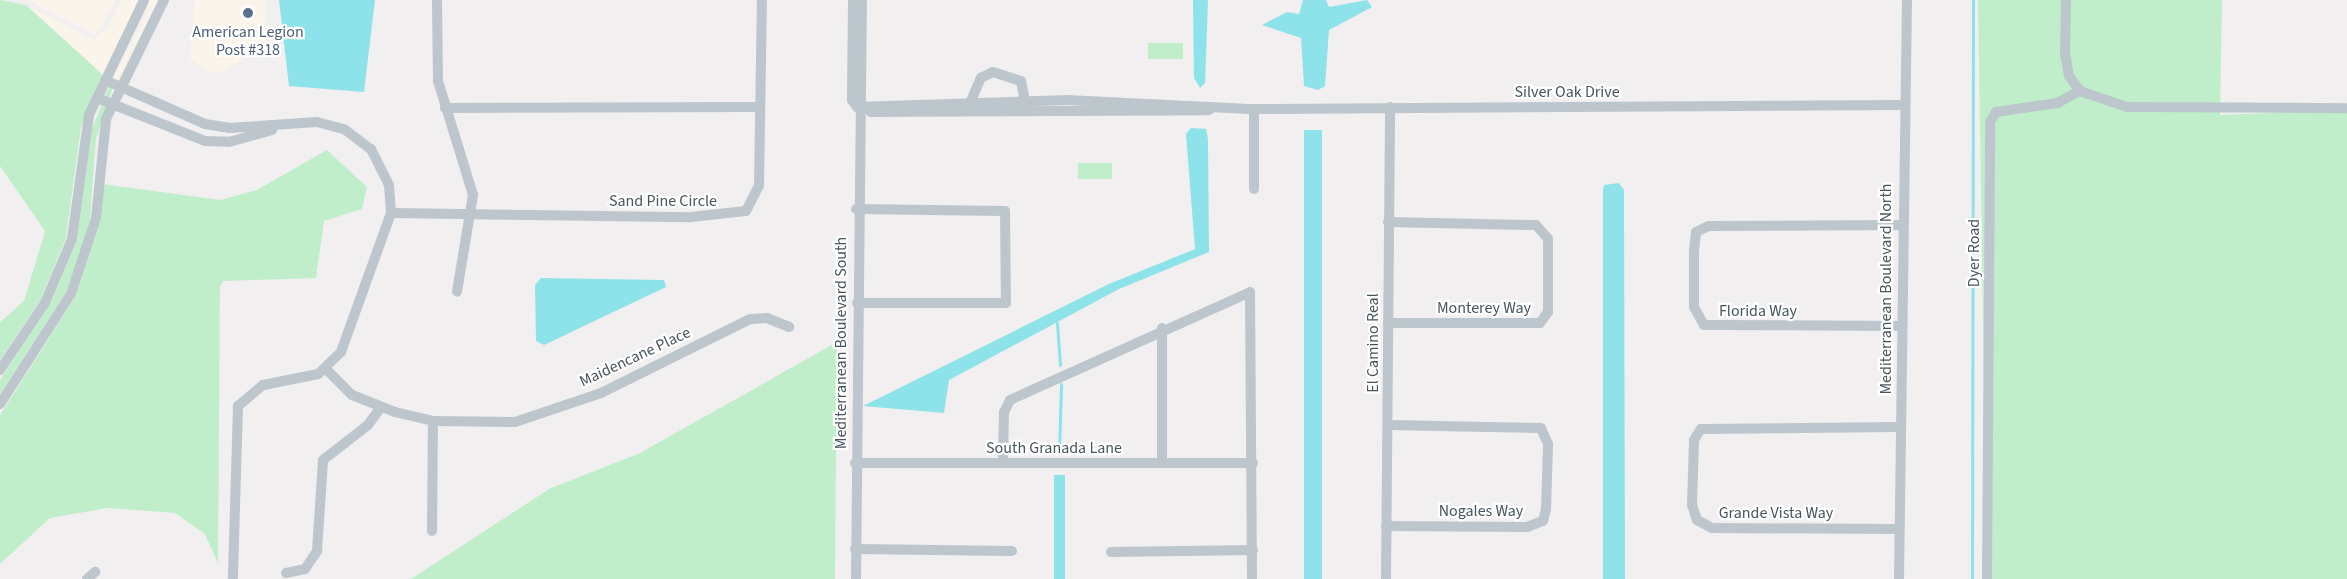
<!DOCTYPE html>
<style>
body{margin:0}
#map{position:relative;width:2347px;height:579px;overflow:hidden;background:#f2eff0;font-family:"Source Sans 3",sans-serif}
div>[style]{position:absolute}
[style*='--x']{left:calc(var(--x)*1px);top:calc(var(--y)*1px);width:calc(var(--w)*1px);rotate:calc(var(--a)*1deg)}
.commercial>*{inset:0;background:#fbf4ea}
.green>*{inset:0;background:#c0eecb;transform-origin:0 0}
.water>*{inset:0;background:#8ee2e9;transform-origin:0 0}
.stream>*{height:3px;margin:-1.5px;padding:0 1.5px;transform-origin:1.5px;border-radius:1.5px;background:#8ee2e9}
.minor>*{height:10px;margin:-5px;padding:0 5px;transform-origin:5px;border-radius:5px;background:#bcc6cc}
.dots>*{width:16px;height:16px;translate:-50% -50%;box-sizing:border-box;border:3px solid #fff;border-radius:50%}
span{translate:-50% -50%;white-space:nowrap;text-align:center;line-height:1.15;-webkit-text-stroke:4.5px #fff;paint-order:stroke}
.service-label{font-size:16px;color:#4e5e75}
.street-label{font-size:16px;color:#48555c}
</style>
<div id="map">
<div class="commercial">
<i style="clip-path:polygon(28px 0,116px 0,95px 35px)"></i>
<i style="clip-path:polygon(122px 0,139px 0,102px 74px,26px 5px,94px 40px,110px 25px)"></i>
<i style="clip-path:polygon(150px 0,158px 0,112px 90px,111px 81px,143px 23px)"></i>
<i style="clip-path:polygon(195px 0,265px 0,265px 48px,216px 74px,190px 59px)"></i>
</div>
<div class="green">
<i style="clip-path:polygon(0 0,26px 5px,102px 74px,81px 127px,66px 238px,40px 301px,0 360px,0 322px,24px 301px,45px 231px,0 166px)"></i>
<i style="clip-path:polygon(1978px 0,2222px 0,2220px 115px,2347px 110px,2347px 579px,1987px 579px)"></i>
<i style="left:1148px;top:43px;width:35px;height:16px"></i>
<i style="clip-path:polygon(111px 81px,114px 84px,96px 139px,90px 218px,81px 253px,66px 292px,0 394px,0 380px,50px 305px,77px 241px,92px 129px)"></i>
<i style="clip-path:polygon(327px 150px,367px 187px,362px 209px,324px 221px,316px 278px,223px 281px,220px 286px,218px 563px,205px 534px,175px 513px,108px 508px,50px 518px,0 564px,0 415px,76px 296px,101px 219px,102px 184px,220px 200px,257px 190px)"></i>
<i style="left:1078px;top:163px;width:34px;height:16px"></i>
<i style="clip-path:polygon(837px 342px,835px 579px,411px 579px,549px 489px,640px 453px)"></i>
</div>
<div class="water">
<i style="clip-path:polygon(279px 0,375px 0,364px 92px,289px 86px)"></i>
<i style="clip-path:polygon(1193px 0,1208px 0,1205px 83px,1200px 88px,1194px 78px)"></i>
<i style="clip-path:polygon(1303px 0,1326px 0,1329px 7px,1367px 0,1372px 7px,1329px 30px,1325px 86px,1318px 90px,1304px 86px,1301px 38px,1262px 25px,1287px 12px,1299px 14px)"></i>
<i style="clip-path:polygon(1191px 128px,1206px 129px,1208px 139px,1209px 252px,1119px 289px,949px 380px,944px 413px,863px 406px,1109px 284px,1195px 249px,1186px 134px)"></i>
<i style="left:1304px;top:130px;width:18px;height:449px"></i>
<i style="clip-path:polygon(1619px 183px,1624px 190px,1625px 579px,1603px 579px,1603px 190px,1604px 185px)"></i>
<i style="clip-path:polygon(541px 278px,664px 280px,666px 287px,544px 345px,536px 341px,535px 285px)"></i>
<i style="left:1054px;top:475px;width:11px;height:104px"></i>
</div>
<div class="stream">
<i style="--x:1057;--y:323;--w:42;--a:85.9"></i>
<i style="--x:1059;--y:453;--w:69;--a:-88.3"></i>
<i style="--x:1972;--y:579;--w:579;--a:-89.9"></i>
</div>
<div class="minor">
<i style="--x:437;--y:0;--w:81;--a:89.3"></i>
<i style="--x:438;--y:81;--w:119;--a:72.9"></i>
<i style="--x:473;--y:195;--w:98;--a:99.4"></i>
<i style="--x:853;--y:0;--w:100;--a:90.6"></i>
<i style="--x:852;--y:100;--w:9;--a:54"></i>
<i style="--x:105;--y:80;--w:109;--a:23.7"></i>
<i style="--x:205;--y:124;--w:24;--a:9"></i>
<i style="--x:229;--y:128;--w:88;--a:-3.9"></i>
<i style="--x:317;--y:122;--w:28;--a:15"></i>
<i style="--x:344;--y:129;--w:34;--a:37"></i>
<i style="--x:371;--y:149;--w:40;--a:63.4"></i>
<i style="--x:389;--y:185;--w:28;--a:86"></i>
<i style="--x:391;--y:213;--w:148;--a:109.8"></i>
<i style="--x:341;--y:352;--w:32;--a:136"></i>
<i style="--x:318;--y:374;--w:56;--a:168.7"></i>
<i style="--x:263;--y:385;--w:33;--a:140"></i>
<i style="--x:238;--y:406;--w:173;--a:91.7"></i>
<i style="--x:2080;--y:91;--w:50;--a:18.8"></i>
<i style="--x:2127;--y:107;--w:220;--a:0.3"></i>
<i style="--x:97;--y:98;--w:116;--a:21.7"></i>
<i style="--x:205;--y:141;--w:24;--a:2"></i>
<i style="--x:229;--y:142;--w:45;--a:-15.6"></i>
<i style="--x:857;--y:107;--w:210;--a:-1.9"></i>
<i style="--x:1067;--y:100;--w:187;--a:2.8"></i>
<i style="--x:1254;--y:109;--w:649;--a:-0.35"></i>
<i style="--x:867;--y:107;--w:6;--a:51"></i>
<i style="--x:871;--y:112;--w:338;--a:-0.3"></i>
<i style="--x:445;--y:108;--w:314;--a:-0.2"></i>
<i style="--x:968;--y:108;--w:33;--a:-67"></i>
<i style="--x:981;--y:78;--w:13;--a:-27"></i>
<i style="--x:993;--y:72;--w:29;--a:18"></i>
<i style="--x:1021;--y:81;--w:26;--a:79"></i>
<i style="--x:1254;--y:109;--w:80;--a:90"></i>
<i style="--x:856;--y:209;--w:149;--a:0.8"></i>
<i style="--x:1005;--y:211;--w:92;--a:89.4"></i>
<i style="--x:1006;--y:303;--w:149;--a:180"></i>
<i style="--x:391;--y:213;--w:300;--a:0.8"></i>
<i style="--x:691;--y:217;--w:55;--a:-6.2"></i>
<i style="--x:746;--y:211;--w:28;--a:-63"></i>
<i style="--x:759;--y:186;--w:186;--a:-89.1"></i>
<i style="--x:1388;--y:222;--w:148;--a:1.2"></i>
<i style="--x:1536;--y:225;--w:18;--a:49"></i>
<i style="--x:1548;--y:239;--w:73;--a:90"></i>
<i style="--x:1548;--y:312;--w:14;--a:126"></i>
<i style="--x:1540;--y:323;--w:152;--a:180"></i>
<i style="--x:1250;--y:292;--w:287;--a:89.6"></i>
<i style="--x:1900;--y:326;--w:196;--a:-179.7"></i>
<i style="--x:1704;--y:325;--w:21;--a:-119"></i>
<i style="--x:1694;--y:307;--w:56;--a:-90"></i>
<i style="--x:1694;--y:251;--w:19;--a:-84"></i>
<i style="--x:1696;--y:232;--w:14;--a:-25"></i>
<i style="--x:1709;--y:226;--w:191;--a:-0.3"></i>
<i style="--x:1162;--y:328;--w:135;--a:90"></i>
<i style="--x:326;--y:369;--w:37;--a:45"></i>
<i style="--x:352;--y:395;--w:46;--a:21.6"></i>
<i style="--x:395;--y:412;--w:39;--a:13"></i>
<i style="--x:433;--y:421;--w:82;--a:0.7"></i>
<i style="--x:515;--y:422;--w:91;--a:-18.6"></i>
<i style="--x:601;--y:393;--w:166;--a:-26.4"></i>
<i style="--x:750;--y:319;--w:17;--a:-3"></i>
<i style="--x:767;--y:318;--w:24;--a:22"></i>
<i style="--x:0;--y:370;--w:81;--a:-56.1"></i>
<i style="--x:45;--y:303;--w:69;--a:-67.1"></i>
<i style="--x:72;--y:239;--w:125;--a:-82.2"></i>
<i style="--x:89;--y:115;--w:127;--a:-64.4"></i>
<i style="--x:0;--y:404;--w:131;--a:-57.2"></i>
<i style="--x:71;--y:294;--w:80;--a:-71.8"></i>
<i style="--x:96;--y:218;--w:100;--a:-84.2"></i>
<i style="--x:106;--y:119;--w:132;--a:-64"></i>
<i style="--x:1003;--y:462;--w:50;--a:-88.9"></i>
<i style="--x:1004;--y:412;--w:13;--a:-63"></i>
<i style="--x:1010;--y:400;--w:263;--a:-24.2"></i>
<i style="--x:855;--y:463;--w:398;--a:0"></i>
<i style="--x:1386;--y:526;--w:141;--a:0.4"></i>
<i style="--x:1527;--y:527;--w:17;--a:-21"></i>
<i style="--x:1543;--y:521;--w:12;--a:-76"></i>
<i style="--x:1546;--y:509;--w:65;--a:-88.2"></i>
<i style="--x:1548;--y:444;--w:17;--a:-114"></i>
<i style="--x:1541;--y:428;--w:153;--a:-178.9"></i>
<i style="--x:1899;--y:529;--w:187;--a:-179.7"></i>
<i style="--x:1712;--y:528;--w:17;--a:-152"></i>
<i style="--x:1697;--y:520;--w:16;--a:-108"></i>
<i style="--x:1692;--y:505;--w:65;--a:-88.2"></i>
<i style="--x:1694;--y:440;--w:13;--a:-58"></i>
<i style="--x:1701;--y:429;--w:199;--a:-0.6"></i>
<i style="--x:432;--y:531;--w:110;--a:-89.5"></i>
<i style="--x:855;--y:549;--w:157;--a:0.7"></i>
<i style="--x:1111;--y:552;--w:142;--a:-0.8"></i>
<i style="--x:286;--y:573;--w:19;--a:-12"></i>
<i style="--x:305;--y:569;--w:22;--a:-56"></i>
<i style="--x:317;--y:551;--w:91;--a:-86.2"></i>
<i style="--x:323;--y:460;--w:57;--a:-37.9"></i>
<i style="--x:368;--y:425;--w:22;--a:-54"></i>
<i style="--x:87;--y:579;--w:11;--a:-41"></i>
<i style="--x:856;--y:579;--w:579;--a:-89.41"></i>
<i style="--x:1386;--y:579;--w:472;--a:-89.5"></i>
<i style="--x:1899;--y:579;--w:579;--a:-89.21"></i>
<i style="--x:1987;--y:579;--w:457;--a:-89.6"></i>
<i style="--x:1990;--y:122;--w:12;--a:-59"></i>
<i style="--x:1996;--y:112;--w:62;--a:-8.4"></i>
<i style="--x:2057;--y:103;--w:26;--a:-28"></i>
<i style="--x:2080;--y:91;--w:19;--a:-126"></i>
<i style="--x:2069;--y:76;--w:22;--a:-100"></i>
<i style="--x:2065;--y:54;--w:54;--a:-88.9"></i>
</div>
<div class="dots">
<i style="left:248px;top:13px;background:#5c6f8a"></i>
</div>
<div class="service-label">
<span style="left:248px;top:41px">American Legion<br>Post #318</span>
</div>
<div class="street-label">
<span style="left:1567px;top:92px">Silver Oak Drive</span>
<span style="left:663px;top:201px">Sand Pine Circle</span>
<span style="left:1974px;top:253px;rotate:-90deg">Dyer Road</span>
<span style="left:1886px;top:289px;rotate:-90deg">Mediterranean Boulevard North</span>
<span style="left:1484px;top:308px">Monterey Way</span>
<span style="left:1758px;top:311px">Florida Way</span>
<span style="left:841px;top:343px;rotate:-90deg">Mediterranean Boulevard South</span>
<span style="left:1373px;top:343px;rotate:-90deg">El Camino Real</span>
<span style="left:635px;top:357px;rotate:-25deg">Maidencane Place</span>
<span style="left:1054px;top:448px">South Granada Lane</span>
<span style="left:1481px;top:511px">Nogales Way</span>
<span style="left:1776px;top:513px">Grande Vista Way</span>
</div>
</div>
